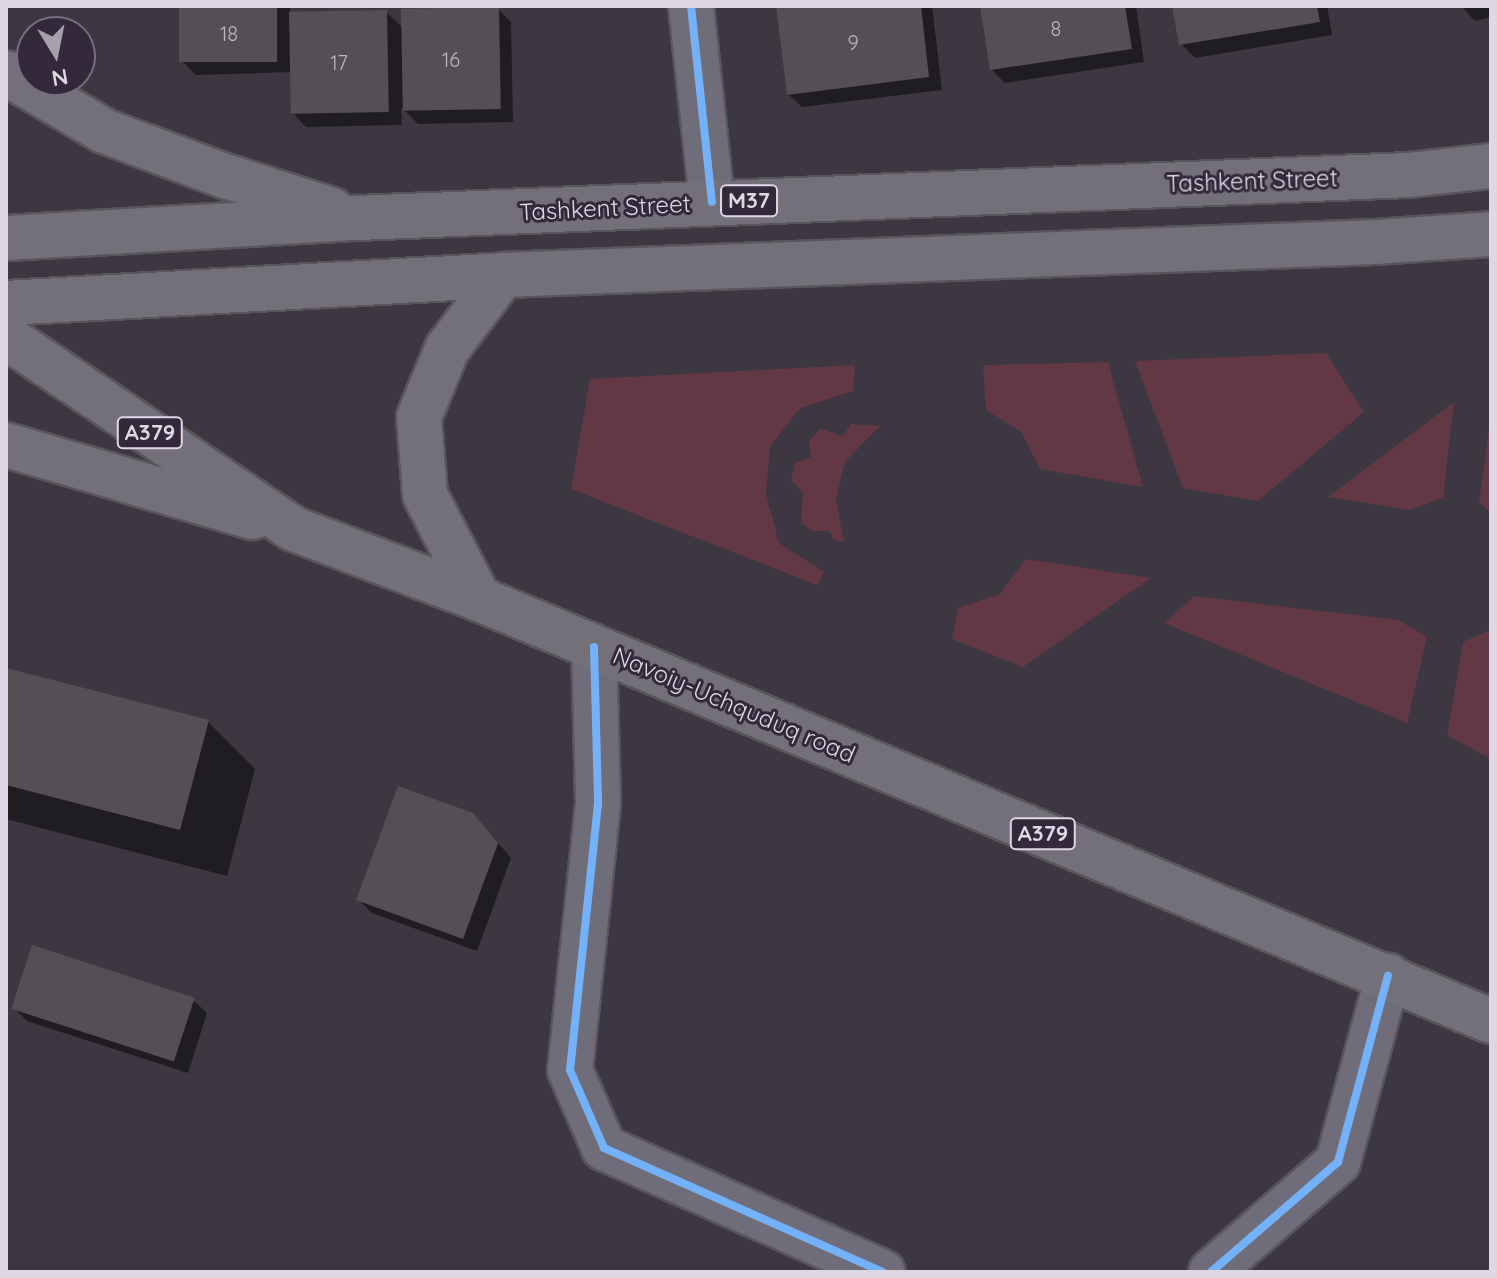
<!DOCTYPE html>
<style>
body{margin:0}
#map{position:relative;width:1497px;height:1278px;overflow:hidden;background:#3c3740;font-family:Quicksand,sans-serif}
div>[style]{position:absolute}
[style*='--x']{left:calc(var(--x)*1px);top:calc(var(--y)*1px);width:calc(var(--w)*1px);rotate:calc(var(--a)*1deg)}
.green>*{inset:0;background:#623844}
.shadow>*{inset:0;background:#0007}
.building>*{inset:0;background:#554f55;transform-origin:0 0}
.roads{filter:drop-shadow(2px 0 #59555d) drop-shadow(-2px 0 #59555d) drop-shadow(0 2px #59555d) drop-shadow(0 -2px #59555d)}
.minor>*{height:44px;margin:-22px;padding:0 22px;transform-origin:22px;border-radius:22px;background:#6f6d7a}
.highway>*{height:44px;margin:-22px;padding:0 22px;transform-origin:22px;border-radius:22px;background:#737079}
.cycleway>*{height:8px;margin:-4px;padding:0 4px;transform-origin:4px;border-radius:4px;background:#73b2f8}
span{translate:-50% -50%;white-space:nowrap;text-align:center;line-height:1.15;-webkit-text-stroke:6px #33293a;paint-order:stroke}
.number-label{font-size:20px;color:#bcb6c0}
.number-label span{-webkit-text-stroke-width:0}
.shield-label span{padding:2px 6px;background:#33293a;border:2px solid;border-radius:6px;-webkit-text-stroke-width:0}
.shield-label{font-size:22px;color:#dfd8e4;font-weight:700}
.street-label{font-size:24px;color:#dfd8e4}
.frame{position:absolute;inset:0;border:8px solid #dfd8e4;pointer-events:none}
.north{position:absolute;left:16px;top:16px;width:80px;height:80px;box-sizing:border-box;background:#33293a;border:2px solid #786f7e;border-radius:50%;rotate:170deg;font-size:22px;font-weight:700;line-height:32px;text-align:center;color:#dfd8e4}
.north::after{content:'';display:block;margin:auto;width:28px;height:36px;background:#a6a0ab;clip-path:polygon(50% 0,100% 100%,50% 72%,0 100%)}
</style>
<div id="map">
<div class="green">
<i style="clip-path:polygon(1326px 353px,1364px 412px,1258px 501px,1183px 488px,1135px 361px)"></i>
<i style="clip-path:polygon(1108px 362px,1143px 487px,1040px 469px,1021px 432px,986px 410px,983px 365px)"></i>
<i style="clip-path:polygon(855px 365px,853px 391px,800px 408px,770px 447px,766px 494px,779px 543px,824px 572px,817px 585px,571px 489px,590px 379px)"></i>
<i style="clip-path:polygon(1454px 402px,1443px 498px,1410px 510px,1328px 497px)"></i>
<i style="clip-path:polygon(1491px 413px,1491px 512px,1479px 503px)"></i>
<i style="clip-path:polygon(851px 424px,880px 426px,845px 462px,836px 499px,844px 542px,834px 540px,829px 531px,812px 531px,801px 523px,803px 492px,791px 480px,795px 463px,811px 457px,809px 441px,820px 429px,843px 436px)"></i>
<i style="clip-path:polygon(1026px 559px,1151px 578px,1023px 667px,952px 639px,958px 608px,1000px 594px)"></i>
<i style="clip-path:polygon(1194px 596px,1398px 620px,1427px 637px,1407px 723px,1164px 623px)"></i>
<i style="clip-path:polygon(1491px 630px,1491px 759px,1447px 735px,1463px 642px)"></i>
</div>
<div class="shadow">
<i style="clip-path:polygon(181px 6px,290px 6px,290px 14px,386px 12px,403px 28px,498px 9px,511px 22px,513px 122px,418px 124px,401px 107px,402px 125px,306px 127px,293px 113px,292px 72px,196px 75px,182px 61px)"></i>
<i style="clip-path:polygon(778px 6px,932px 6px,942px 90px,802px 107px,788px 94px)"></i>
<i style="clip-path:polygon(982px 6px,1136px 6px,1144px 62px,1005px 83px,991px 69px)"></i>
<i style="clip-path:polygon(1174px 6px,1327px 6px,1332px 35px,1195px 58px,1181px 44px)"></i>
<i style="clip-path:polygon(1491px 6px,1491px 17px,1475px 21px,1461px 6px)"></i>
<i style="clip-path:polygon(6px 670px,208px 722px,255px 769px,227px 876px,6px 819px)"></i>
<i style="clip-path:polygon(486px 829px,511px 858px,477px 951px,372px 913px,358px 899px)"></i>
<i style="clip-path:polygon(193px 1000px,207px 1013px,188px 1073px,27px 1021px,14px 1008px)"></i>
</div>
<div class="building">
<i style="left:179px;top:6px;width:98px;height:56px"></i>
<i style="clip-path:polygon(776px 6px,921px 6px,929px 77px,787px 95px)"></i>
<i style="clip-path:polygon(980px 6px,1125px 6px,1132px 49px,990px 70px)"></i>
<i style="clip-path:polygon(1172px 6px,1317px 6px,1320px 22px,1179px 45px)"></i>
<i style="left:499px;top:7px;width:102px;height:98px;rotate:89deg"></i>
<i style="left:387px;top:10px;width:102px;height:98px;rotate:89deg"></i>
<i style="clip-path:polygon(6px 668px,209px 720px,180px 830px,6px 785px)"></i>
<i style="clip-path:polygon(398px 786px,473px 813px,498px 843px,463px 939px,356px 900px)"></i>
<i style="left:32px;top:945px;width:171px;height:67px;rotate:18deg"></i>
</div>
<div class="roads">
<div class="minor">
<i style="--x:691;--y:6;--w:197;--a:83.9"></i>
<i style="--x:594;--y:647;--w:157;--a:88.5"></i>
<i style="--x:598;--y:804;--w:267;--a:96"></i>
<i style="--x:570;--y:1070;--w:85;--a:66.4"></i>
<i style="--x:604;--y:1148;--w:305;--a:24"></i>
<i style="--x:1211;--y:1272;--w:168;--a:-40.9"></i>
<i style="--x:1338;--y:1162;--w:193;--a:-75"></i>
</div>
<div class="highway">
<i style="--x:6;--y:73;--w:114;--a:30.6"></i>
<i style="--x:104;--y:131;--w:132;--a:20.4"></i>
<i style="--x:228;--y:177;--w:109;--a:17.6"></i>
<i style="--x:6;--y:238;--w:352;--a:-3.3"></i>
<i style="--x:357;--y:218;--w:1053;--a:-2.34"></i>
<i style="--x:1409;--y:175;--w:82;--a:-6.3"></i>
<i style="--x:6;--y:303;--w:498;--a:-3.2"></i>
<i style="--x:503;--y:275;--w:873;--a:-2.17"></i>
<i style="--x:1375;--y:242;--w:116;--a:-3.9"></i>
<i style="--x:6;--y:337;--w:346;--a:33.7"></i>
<i style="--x:294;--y:529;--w:198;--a:20.7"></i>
<i style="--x:479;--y:599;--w:1096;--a:22.64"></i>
<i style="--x:6;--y:445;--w:257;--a:16.3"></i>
<i style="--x:479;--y:599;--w:117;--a:-117.4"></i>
<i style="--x:425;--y:495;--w:78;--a:-94.4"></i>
<i style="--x:419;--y:417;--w:74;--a:-67.6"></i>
<i style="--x:447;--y:349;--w:93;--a:-52.9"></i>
</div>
</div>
<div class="cycleway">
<i style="--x:691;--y:6;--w:197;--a:83.9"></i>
<i style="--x:594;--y:647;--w:157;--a:88.5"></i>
<i style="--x:598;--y:804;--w:267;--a:96"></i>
<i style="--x:570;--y:1070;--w:85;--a:66.4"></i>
<i style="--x:604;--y:1148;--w:305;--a:24"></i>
<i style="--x:1211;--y:1272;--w:168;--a:-40.9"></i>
<i style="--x:1338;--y:1162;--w:193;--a:-75"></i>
</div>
<div class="number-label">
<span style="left:1056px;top:28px">8</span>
<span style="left:229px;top:33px">18</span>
<span style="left:853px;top:42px">9</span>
<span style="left:451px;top:59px">16</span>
<span style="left:339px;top:62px">17</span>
</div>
<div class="shield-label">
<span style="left:749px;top:201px">M37</span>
<span style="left:150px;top:433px">A379</span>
<span style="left:1043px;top:834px">A379</span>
</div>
<div class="street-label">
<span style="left:1252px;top:181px;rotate:-2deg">Tashkent Street</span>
<span style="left:605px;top:208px;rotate:-3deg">Tashkent Street</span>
<span style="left:734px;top:705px;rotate:23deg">Navoiy-Uchquduq road</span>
</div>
<div class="frame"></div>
<div class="north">N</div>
</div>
